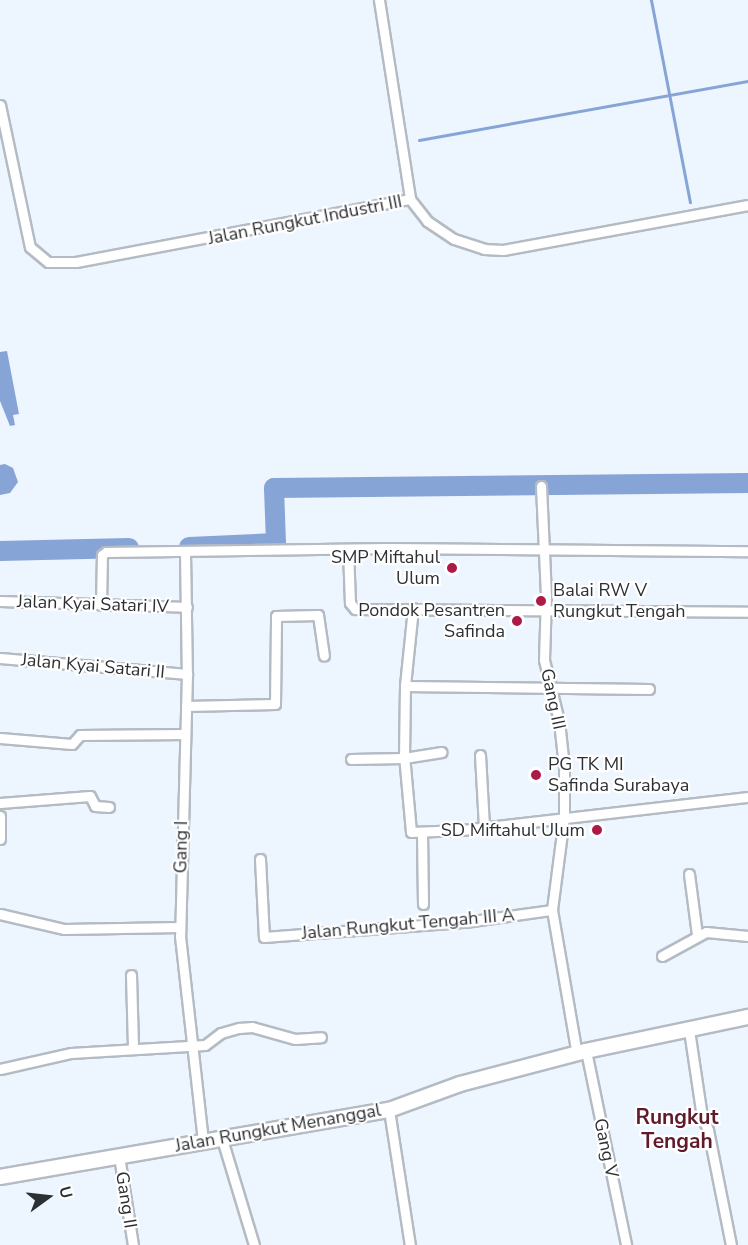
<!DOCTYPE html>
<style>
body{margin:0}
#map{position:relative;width:748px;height:1245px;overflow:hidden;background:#edf5fe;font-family:"Nunito Sans",sans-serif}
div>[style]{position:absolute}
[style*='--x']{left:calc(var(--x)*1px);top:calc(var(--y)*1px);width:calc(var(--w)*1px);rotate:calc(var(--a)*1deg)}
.water>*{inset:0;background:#87a4d7}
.stream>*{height:3px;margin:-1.5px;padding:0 1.5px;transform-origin:1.5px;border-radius:1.5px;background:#87a4d7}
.river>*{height:20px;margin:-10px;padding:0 10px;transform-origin:10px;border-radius:10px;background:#87a4d7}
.roads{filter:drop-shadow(2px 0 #b4bbc3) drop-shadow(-2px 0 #b4bbc3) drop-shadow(0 2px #b4bbc3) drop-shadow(0 -2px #b4bbc3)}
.minor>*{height:9px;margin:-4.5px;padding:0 4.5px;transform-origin:4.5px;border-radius:4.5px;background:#fff}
.secondary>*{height:14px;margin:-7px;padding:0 7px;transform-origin:7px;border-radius:7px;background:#fff}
.dots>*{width:16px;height:16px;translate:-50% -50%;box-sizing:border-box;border:3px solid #fff;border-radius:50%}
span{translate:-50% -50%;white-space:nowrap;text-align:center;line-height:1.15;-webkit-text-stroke:4.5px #fff;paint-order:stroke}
.street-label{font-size:18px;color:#2d3033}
.poi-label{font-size:18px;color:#2d3033}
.right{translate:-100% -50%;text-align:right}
.left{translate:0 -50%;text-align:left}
.quarter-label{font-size:21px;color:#601b2b;font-weight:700}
.north{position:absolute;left:18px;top:1167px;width:60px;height:60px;-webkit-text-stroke:4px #fff;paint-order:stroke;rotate:75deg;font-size:16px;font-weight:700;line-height:24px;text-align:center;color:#2d3033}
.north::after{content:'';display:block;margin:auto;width:21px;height:27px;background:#2d3033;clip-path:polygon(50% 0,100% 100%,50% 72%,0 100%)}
</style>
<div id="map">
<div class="water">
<i style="clip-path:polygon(7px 351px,19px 414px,13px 415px,15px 425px,10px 426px,0 401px,0 352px)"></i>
<i style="clip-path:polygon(5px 464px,13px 468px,18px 482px,10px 493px,0 495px,0 465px)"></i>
</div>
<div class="stream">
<i style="--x:651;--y:0;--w:206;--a:79.1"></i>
<i style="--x:419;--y:140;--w:334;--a:-10.2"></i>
</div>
<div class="river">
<i style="--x:189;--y:547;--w:87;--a:-2.6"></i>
<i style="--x:276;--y:543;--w:55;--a:-92.1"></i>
<i style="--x:274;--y:488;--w:474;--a:-0.6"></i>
<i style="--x:0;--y:551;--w:129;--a:-1.3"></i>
</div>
<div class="roads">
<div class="minor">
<i style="--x:379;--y:0;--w:201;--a:81.1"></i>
<i style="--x:0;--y:105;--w:145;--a:78.1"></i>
<i style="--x:30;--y:247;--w:23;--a:40"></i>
<i style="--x:48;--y:262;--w:28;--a:0"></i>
<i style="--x:76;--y:262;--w:340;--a:-10.7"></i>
<i style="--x:410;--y:199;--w:28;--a:52"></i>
<i style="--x:427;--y:221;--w:32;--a:34"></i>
<i style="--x:454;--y:239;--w:32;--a:18"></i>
<i style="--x:484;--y:249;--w:19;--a:3"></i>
<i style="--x:503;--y:250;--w:249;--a:-10.4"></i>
<i style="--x:541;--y:486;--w:110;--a:87.4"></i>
<i style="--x:546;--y:596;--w:64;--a:91.8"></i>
<i style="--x:544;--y:660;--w:63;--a:76.2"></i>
<i style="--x:559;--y:721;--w:46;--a:83.8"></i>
<i style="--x:564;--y:767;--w:50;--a:90"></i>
<i style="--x:564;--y:817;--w:94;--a:97.4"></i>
<i style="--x:552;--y:910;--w:146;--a:80.2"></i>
<i style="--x:348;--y:549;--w:54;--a:87.9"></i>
<i style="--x:350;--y:603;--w:8;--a:50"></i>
<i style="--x:355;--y:609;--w:393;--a:0.4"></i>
<i style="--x:185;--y:552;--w:122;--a:89.1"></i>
<i style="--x:187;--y:674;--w:262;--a:91.5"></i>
<i style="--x:180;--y:936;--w:206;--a:83.6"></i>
<i style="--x:0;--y:601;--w:187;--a:1.8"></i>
<i style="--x:101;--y:605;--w:50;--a:-88.9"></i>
<i style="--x:102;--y:555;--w:5;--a:-37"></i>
<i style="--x:106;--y:552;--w:282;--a:-0.8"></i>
<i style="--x:388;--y:548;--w:360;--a:0.5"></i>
<i style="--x:413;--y:608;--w:78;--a:95.9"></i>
<i style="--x:405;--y:686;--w:69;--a:90.8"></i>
<i style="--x:404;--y:755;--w:77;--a:84.8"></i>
<i style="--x:411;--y:832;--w:51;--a:-2.2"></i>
<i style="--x:462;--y:830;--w:288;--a:-6.6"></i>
<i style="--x:0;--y:658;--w:188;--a:4.9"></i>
<i style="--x:405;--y:686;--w:244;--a:0.7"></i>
<i style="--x:186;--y:706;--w:89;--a:-1.3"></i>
<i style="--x:275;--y:704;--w:88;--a:-89.3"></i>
<i style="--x:276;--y:616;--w:42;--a:-1.4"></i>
<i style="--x:318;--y:615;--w:41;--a:81.7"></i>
<i style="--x:0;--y:738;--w:72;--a:4.8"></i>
<i style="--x:72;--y:744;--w:12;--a:-48"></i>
<i style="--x:80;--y:735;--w:105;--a:-0.5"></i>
<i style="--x:480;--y:755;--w:71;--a:86.8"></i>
<i style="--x:351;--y:759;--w:53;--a:-1.1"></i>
<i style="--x:404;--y:758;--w:38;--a:-9"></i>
<i style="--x:0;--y:803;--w:90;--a:-4.4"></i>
<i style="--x:90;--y:796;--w:11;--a:63"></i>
<i style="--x:95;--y:806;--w:14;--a:4"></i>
<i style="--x:0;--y:816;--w:23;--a:90"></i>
<i style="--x:422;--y:832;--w:72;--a:89.2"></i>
<i style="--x:260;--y:859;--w:78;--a:87.1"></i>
<i style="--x:264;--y:937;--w:202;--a:-4.3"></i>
<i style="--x:465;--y:922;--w:88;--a:-7.9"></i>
<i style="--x:689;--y:874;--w:62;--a:82.5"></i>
<i style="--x:0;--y:914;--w:66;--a:13.2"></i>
<i style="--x:64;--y:929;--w:116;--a:-1"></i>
<i style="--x:662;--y:956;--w:50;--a:-28.6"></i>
<i style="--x:706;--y:932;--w:42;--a:5.4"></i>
<i style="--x:131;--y:975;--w:73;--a:88.4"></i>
<i style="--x:689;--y:1030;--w:88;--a:81.5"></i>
<i style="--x:702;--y:1117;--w:14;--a:65"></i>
<i style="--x:708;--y:1130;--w:117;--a:78.7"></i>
<i style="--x:586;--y:1051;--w:198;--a:78.3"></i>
<i style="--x:0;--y:1069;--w:73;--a:-12.7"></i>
<i style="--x:71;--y:1053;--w:134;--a:-3.4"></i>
<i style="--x:205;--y:1045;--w:20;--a:-37"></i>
<i style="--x:221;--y:1033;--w:19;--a:-16"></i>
<i style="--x:239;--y:1028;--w:13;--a:-4"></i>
<i style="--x:252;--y:1027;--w:45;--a:15.6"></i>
<i style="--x:295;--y:1039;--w:26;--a:-4"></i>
<i style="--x:389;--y:1110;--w:137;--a:81.2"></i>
<i style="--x:222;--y:1139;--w:111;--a:73.2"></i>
<i style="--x:119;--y:1156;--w:90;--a:81.1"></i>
</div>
<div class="secondary">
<i style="--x:0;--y:1177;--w:395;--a:-9.8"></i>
<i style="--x:389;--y:1110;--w:76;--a:-20.1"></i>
<i style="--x:460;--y:1084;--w:130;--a:-14.7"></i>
<i style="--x:586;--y:1051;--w:166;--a:-11.9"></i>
</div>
</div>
<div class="dots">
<i style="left:452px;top:568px;background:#ad1a47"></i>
<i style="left:541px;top:601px;background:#ad1a47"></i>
<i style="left:517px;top:621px;background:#ad1a47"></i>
<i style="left:536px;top:775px;background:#ad1a47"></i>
<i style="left:597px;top:830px;background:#ad1a47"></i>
</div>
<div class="street-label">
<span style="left:305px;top:220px;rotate:-11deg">Jalan Rungkut Industri III</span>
<span style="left:93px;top:604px;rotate:2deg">Jalan Kyai Satari IV</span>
<span style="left:93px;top:666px;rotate:5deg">Jalan Kyai Satari II</span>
<span style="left:553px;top:699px;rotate:78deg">Gang III</span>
<span style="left:181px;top:847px;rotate:-89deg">Gang I</span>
<span style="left:408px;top:924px;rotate:-5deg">Jalan Rungkut Tengah III A</span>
<span style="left:278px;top:1128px;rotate:-10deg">Jalan Rungkut Menanggal</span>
<span style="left:606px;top:1148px;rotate:78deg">Gang V</span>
<span style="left:126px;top:1200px;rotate:81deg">Gang II</span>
</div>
<div class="poi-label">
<span class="right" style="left:440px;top:568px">SMP Miftahul<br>Ulum</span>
<span class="left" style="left:553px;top:601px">Balai RW V<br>Rungkut Tengah</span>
<span class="right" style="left:505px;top:621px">Pondok Pesantren<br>Safinda</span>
<span class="left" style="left:548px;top:775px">PG TK MI<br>Safinda Surabaya</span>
<span class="right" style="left:585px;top:830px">SD Miftahul Ulum</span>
</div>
<div class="quarter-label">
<span style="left:677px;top:1129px">Rungkut<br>Tengah</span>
</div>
<div class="north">U</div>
</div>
